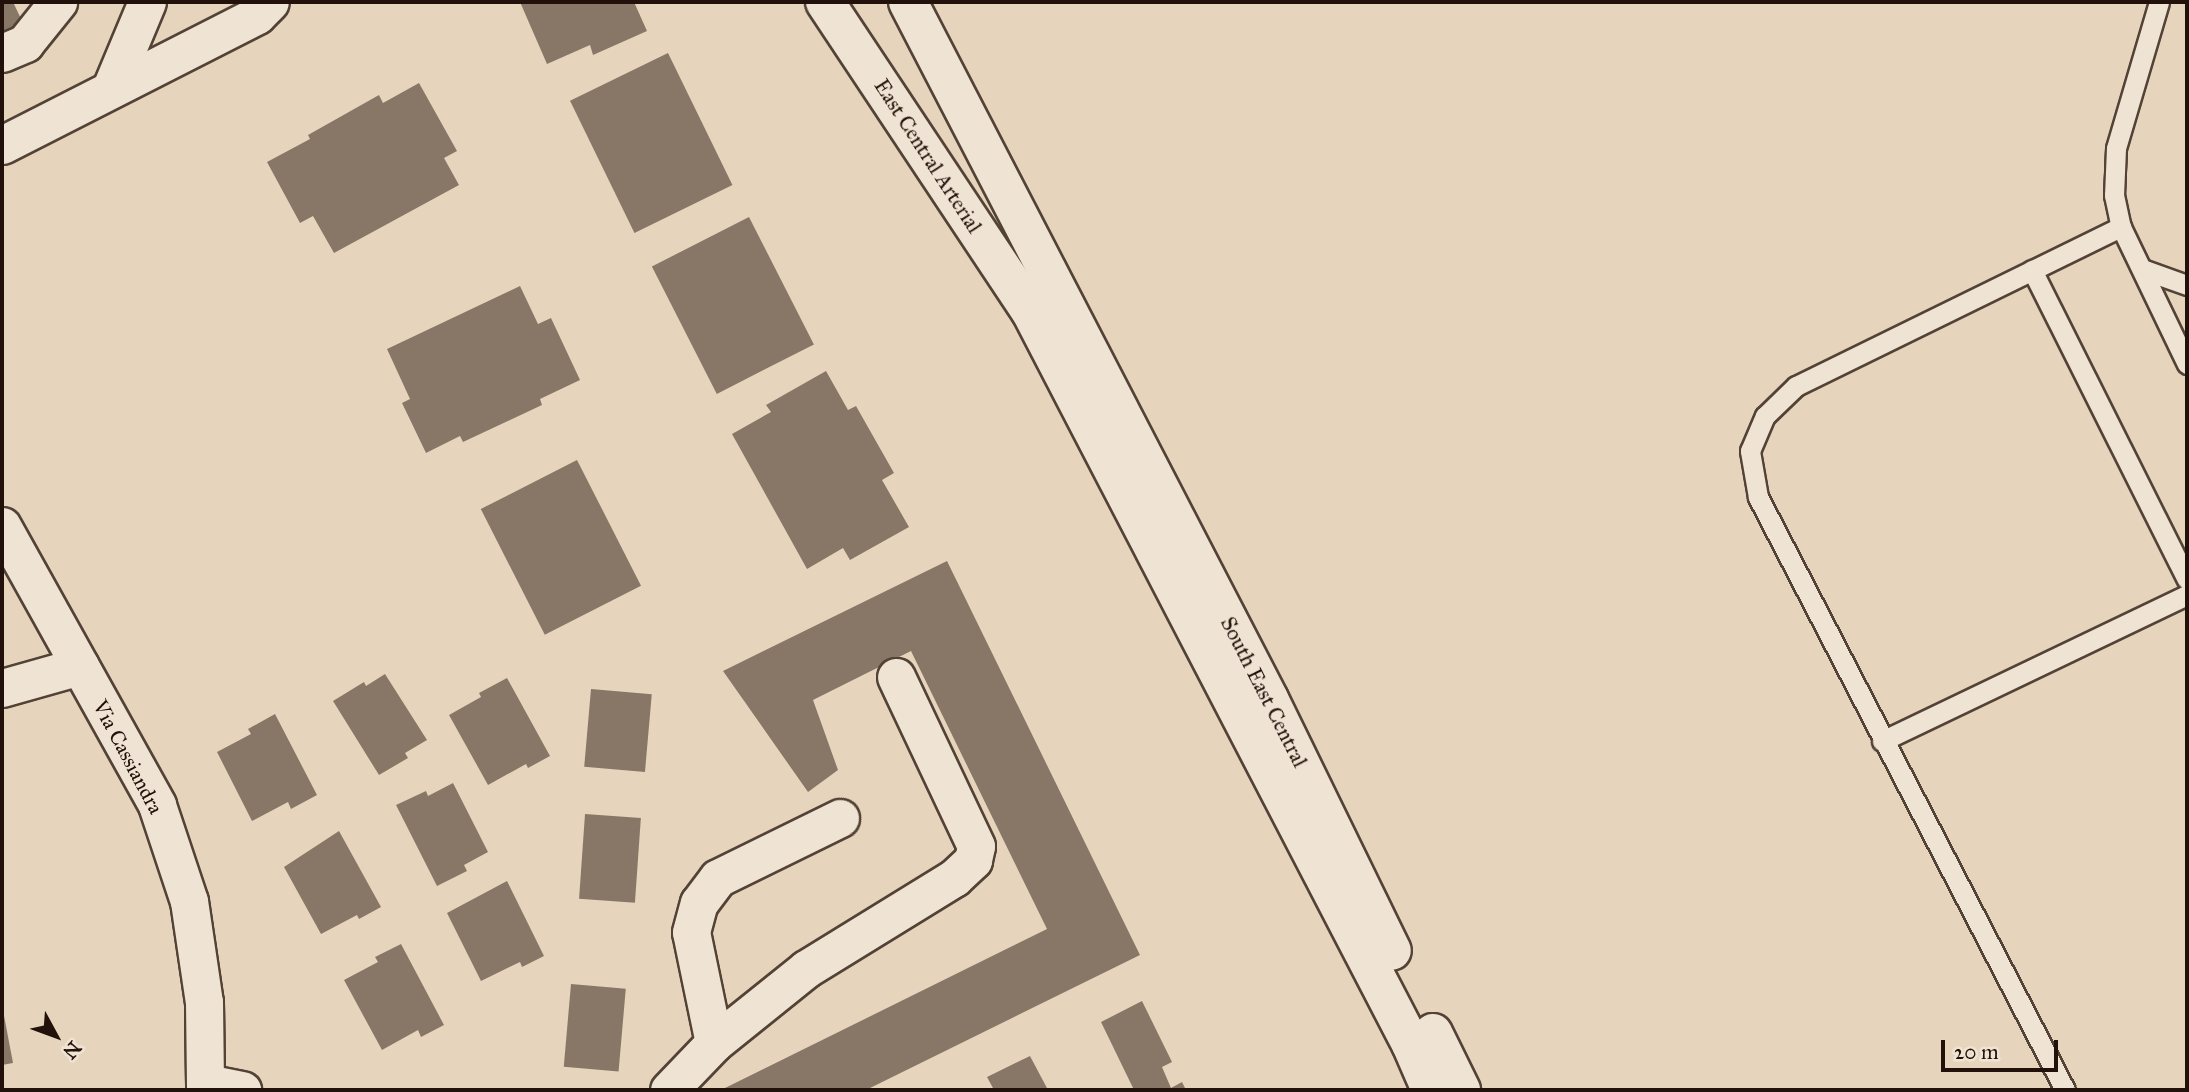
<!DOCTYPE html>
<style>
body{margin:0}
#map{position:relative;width:2189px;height:1092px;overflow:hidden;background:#e6d5bc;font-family:"IM FELL Great Primer",serif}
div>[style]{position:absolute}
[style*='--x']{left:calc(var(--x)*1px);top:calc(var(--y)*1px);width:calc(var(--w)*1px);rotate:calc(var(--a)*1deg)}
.building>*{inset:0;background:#887767;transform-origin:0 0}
.roads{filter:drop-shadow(2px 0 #534236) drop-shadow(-2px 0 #534236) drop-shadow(0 2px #534236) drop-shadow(0 -2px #534236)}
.lane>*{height:19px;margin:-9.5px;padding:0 9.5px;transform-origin:9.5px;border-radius:9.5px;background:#efe4d3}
.street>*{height:37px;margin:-18.5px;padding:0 18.5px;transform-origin:18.5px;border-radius:18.5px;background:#efe4d3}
.secondary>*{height:38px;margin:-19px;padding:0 19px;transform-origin:19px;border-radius:19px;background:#efe4d3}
span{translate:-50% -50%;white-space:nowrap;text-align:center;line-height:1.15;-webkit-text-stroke:5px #efe4d3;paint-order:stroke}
.street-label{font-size:21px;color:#22110a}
.frame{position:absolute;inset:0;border:4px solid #22110a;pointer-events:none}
.north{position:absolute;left:21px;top:1001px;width:70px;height:70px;-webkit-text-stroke:5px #efe4d3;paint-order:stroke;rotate:131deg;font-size:19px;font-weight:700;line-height:28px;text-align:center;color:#22110a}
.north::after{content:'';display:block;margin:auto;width:24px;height:32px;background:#22110a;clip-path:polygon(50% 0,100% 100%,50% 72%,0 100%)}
.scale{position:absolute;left:1941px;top:1040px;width:117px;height:32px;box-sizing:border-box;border:4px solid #22110a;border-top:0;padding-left:9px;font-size:21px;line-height:24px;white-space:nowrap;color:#22110a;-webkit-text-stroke:5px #efe4d3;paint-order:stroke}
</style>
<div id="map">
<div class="building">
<i style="clip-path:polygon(2px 2px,13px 2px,23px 23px,2px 33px)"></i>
<i style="clip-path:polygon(520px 2px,634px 2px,647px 31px,593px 55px,590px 45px,547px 64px)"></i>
<i style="left:668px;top:53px;width:147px;height:109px;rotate:64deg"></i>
<i style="clip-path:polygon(419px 83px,457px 151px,444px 158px,459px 185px,334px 253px,313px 216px,300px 223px,267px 162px,310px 139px,308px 135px,379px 95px,383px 103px)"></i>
<i style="left:749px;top:217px;width:143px;height:109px;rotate:63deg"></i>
<i style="clip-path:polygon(520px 286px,538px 324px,551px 318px,580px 380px,540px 399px,542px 405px,463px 442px,460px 436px,426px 453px,402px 403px,410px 399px,387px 349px)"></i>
<i style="clip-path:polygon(826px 371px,848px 410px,856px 406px,894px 473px,882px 480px,909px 527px,850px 560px,843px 548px,807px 569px,732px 434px,771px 412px,766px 405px)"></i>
<i style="left:577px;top:460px;width:141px;height:108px;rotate:63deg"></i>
<i style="clip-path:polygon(947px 561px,1140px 955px,866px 1090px,726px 1090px,725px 1088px,1047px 929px,911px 651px,813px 700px,838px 770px,808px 792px,723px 671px)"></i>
<i style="clip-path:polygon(385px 674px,427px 740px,405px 753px,408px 758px,379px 775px,333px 701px,364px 682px,366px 686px)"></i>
<i style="clip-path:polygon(507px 678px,550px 756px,528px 768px,526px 764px,488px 785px,449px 715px,481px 697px,479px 693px)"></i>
<i style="left:591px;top:689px;width:61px;height:78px;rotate:5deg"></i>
<i style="clip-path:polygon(275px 714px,317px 795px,291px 809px,288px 802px,252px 821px,217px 752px,251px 734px,248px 729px)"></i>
<i style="clip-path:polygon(453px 783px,488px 852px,464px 865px,467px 871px,437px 886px,396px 805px,426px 791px,428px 796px)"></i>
<i style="left:585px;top:814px;width:56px;height:85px;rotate:4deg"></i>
<i style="clip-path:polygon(339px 831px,381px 907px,359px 919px,357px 915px,321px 934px,284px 867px)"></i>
<i style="clip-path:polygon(507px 881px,544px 956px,522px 967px,520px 962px,481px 981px,447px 913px)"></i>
<i style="clip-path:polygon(401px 944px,444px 1025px,421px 1037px,418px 1030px,382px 1050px,344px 980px,378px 962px,375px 957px)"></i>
<i style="left:571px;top:984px;width:55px;height:83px;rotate:5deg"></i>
<i style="clip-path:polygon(1142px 1001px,1172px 1062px,1162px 1067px,1171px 1088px,1182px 1082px,1186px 1090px,1134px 1090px,1101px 1022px)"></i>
<i style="clip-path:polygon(2px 1005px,13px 1063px,2px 1065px)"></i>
<i style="clip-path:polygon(1030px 1056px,1048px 1090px,994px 1090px,987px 1077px)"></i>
</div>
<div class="roads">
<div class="lane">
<i style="--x:2159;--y:2;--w:152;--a:106.4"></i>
<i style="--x:2116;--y:148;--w:47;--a:92.4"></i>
<i style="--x:2114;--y:195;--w:33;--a:78"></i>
<i style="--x:2121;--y:227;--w:152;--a:64.3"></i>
<i style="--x:2142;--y:269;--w:48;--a:19.6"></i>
<i style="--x:2032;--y:270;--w:346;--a:63.4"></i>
<i style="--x:1882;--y:741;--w:338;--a:-25.6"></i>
<i style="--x:2065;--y:1090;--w:668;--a:-117.37"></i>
<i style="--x:1758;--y:497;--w:47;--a:-99.9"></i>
<i style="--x:1750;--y:451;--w:38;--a:-67"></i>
<i style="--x:1765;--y:416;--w:43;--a:-44.1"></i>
<i style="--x:1796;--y:386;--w:362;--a:-26.1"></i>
</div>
<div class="street">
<i style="--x:2;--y:53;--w:25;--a:-23"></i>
<i style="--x:25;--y:43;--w:53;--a:-51.2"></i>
<i style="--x:111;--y:88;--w:93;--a:-67.3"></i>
<i style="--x:2;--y:145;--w:286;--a:-27"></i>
<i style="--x:257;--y:15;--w:18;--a:-45"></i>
<i style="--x:2;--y:526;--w:319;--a:60.9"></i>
<i style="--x:157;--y:805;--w:101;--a:71.6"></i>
<i style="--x:189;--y:901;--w:102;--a:81.6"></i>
<i style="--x:204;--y:1002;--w:88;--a:89.3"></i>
<i style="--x:2;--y:688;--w:81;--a:-15.8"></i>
<i style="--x:714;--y:1043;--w:113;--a:-101.7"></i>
<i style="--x:691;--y:932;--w:30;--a:-75"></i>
<i style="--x:699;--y:903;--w:31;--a:-53"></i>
<i style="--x:718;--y:878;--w:136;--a:-26.2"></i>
<i style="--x:206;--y:1083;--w:37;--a:11"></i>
<i style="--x:669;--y:1090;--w:65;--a:-46.2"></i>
<i style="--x:714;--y:1043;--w:118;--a:-38.8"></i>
<i style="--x:806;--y:969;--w:174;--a:-31.6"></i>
<i style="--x:954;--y:878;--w:26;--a:-43"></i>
<i style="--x:973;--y:860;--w:14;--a:-78"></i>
<i style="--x:976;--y:846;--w:187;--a:-115.3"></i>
</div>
<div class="secondary">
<i style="--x:825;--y:2;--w:370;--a:56.4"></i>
<i style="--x:1030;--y:310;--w:827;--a:62.57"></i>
<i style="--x:1411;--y:1044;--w:50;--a:66.5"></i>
<i style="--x:908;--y:2;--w:785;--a:62.62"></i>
<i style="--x:1269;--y:699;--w:280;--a:64"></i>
<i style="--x:1433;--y:1033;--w:64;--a:63.8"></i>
</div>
</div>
<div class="street-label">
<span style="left:928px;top:156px;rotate:57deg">East Central Arterial</span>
<span style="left:1264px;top:692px;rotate:63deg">South East Central</span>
<span style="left:128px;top:757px;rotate:62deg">Via Cassiandra</span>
</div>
<div class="frame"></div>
<div class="north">N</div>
<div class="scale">20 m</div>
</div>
